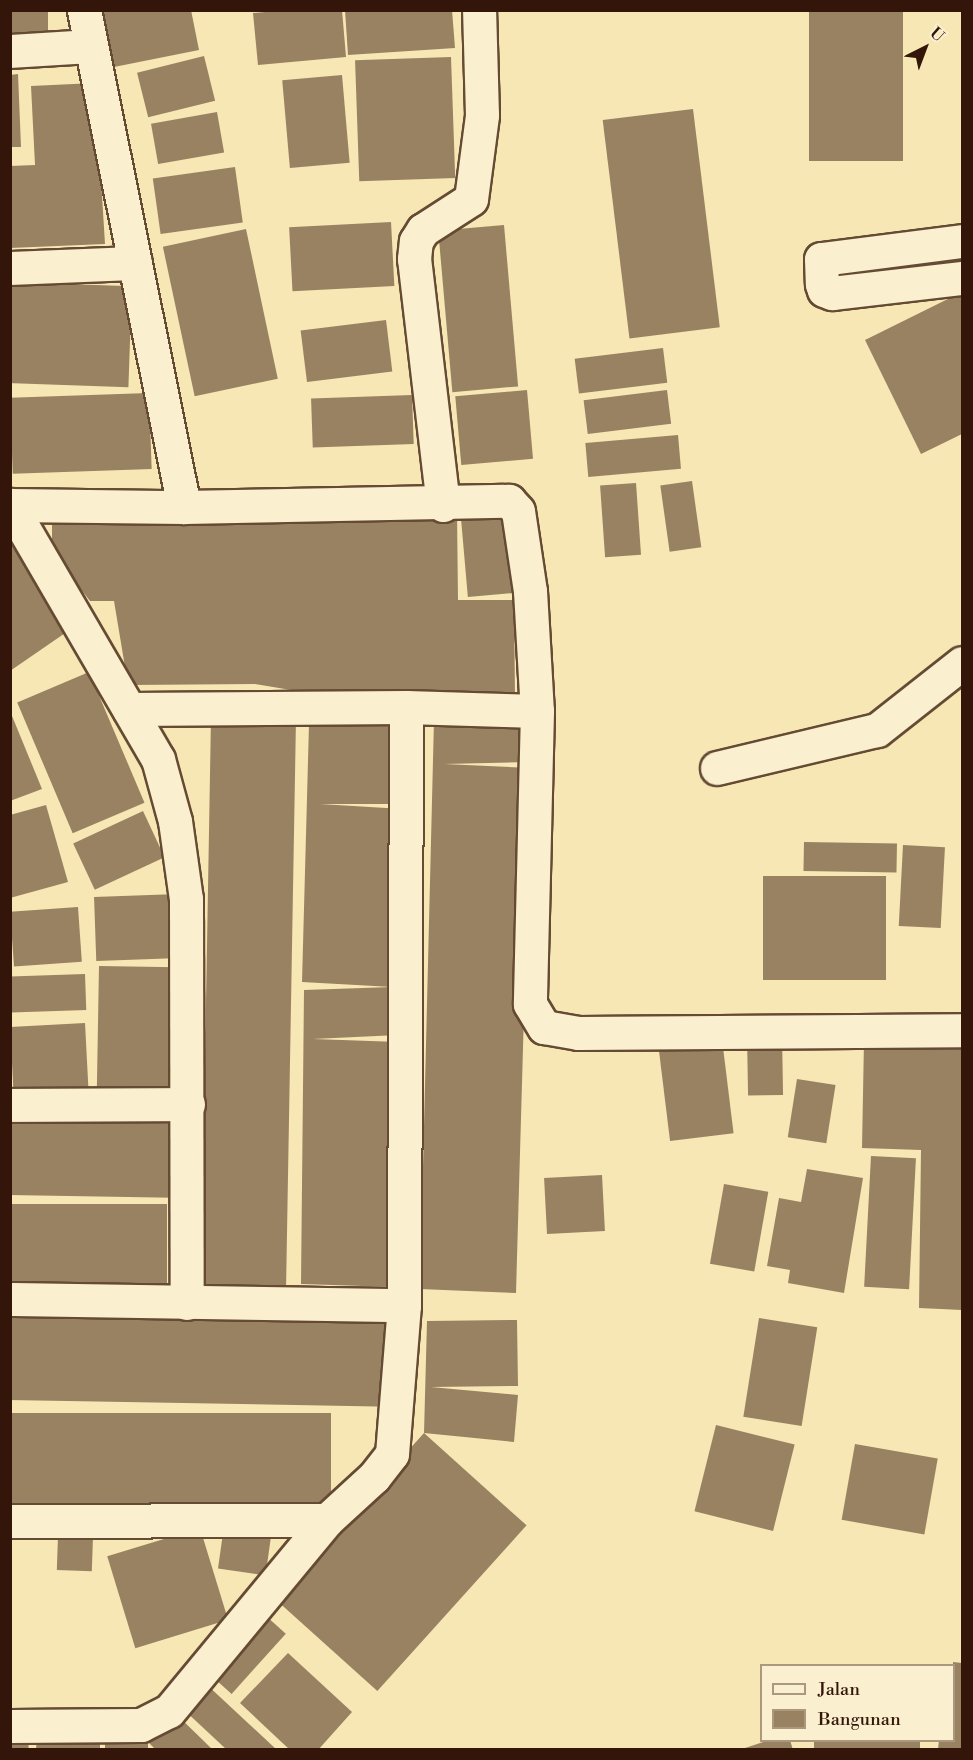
<!DOCTYPE html>
<style>
body{margin:0}
#map{position:relative;width:973px;height:1760px;overflow:hidden;background:#f7e7b4;font-family:"Libre Bodoni",serif}
div>[style]{position:absolute}
[style*='--x']{left:calc(var(--x)*1px);top:calc(var(--y)*1px);width:calc(var(--w)*1px);rotate:calc(var(--a)*1deg)}
.building>*{inset:0;background:#998262;transform-origin:0 0}
.roads{filter:drop-shadow(2px 0 #654a34) drop-shadow(-2px 0 #654a34) drop-shadow(0 2px #654a34) drop-shadow(0 -2px #654a34)}
.minor>*{height:33px;margin:-16.5px;padding:0 16.5px;transform-origin:16.5px;border-radius:16.5px;background:#faefce}
span{translate:-50% -50%;white-space:nowrap;text-align:center;line-height:1.15;-webkit-text-stroke:5px #faefce;paint-order:stroke}
.frame{position:absolute;inset:0;border:12px solid #341509;pointer-events:none}
.legend{position:absolute;left:760px;top:1664px;width:195px;height:78px;box-sizing:border-box;background:#faefce;border:2px solid #ab987f;margin:0;padding:8px 10px;list-style:none;font-size:18px;color:#341509}
.legend li{display:flex;align-items:center;gap:12px;height:30px}
.legend b{width:30px;border:2px solid #ab987f}
.north{position:absolute;left:895px;top:18px;width:60px;height:60px;-webkit-text-stroke:4px #faefce;paint-order:stroke;rotate:42deg;font-size:16px;font-weight:700;line-height:24px;text-align:center;color:#341509}
.north::after{content:'';display:block;margin:auto;width:21px;height:27px;background:#341509;clip-path:polygon(50% 0,100% 100%,50% 72%,0 100%)}
</style>
<div id="map">
<div class="building">
<i style="left:10px;top:10px;width:38px;height:32px"></i>
<i style="clip-path:polygon(97px 10px,191px 10px,199px 50px,109px 68px)"></i>
<i style="clip-path:polygon(287px 10px,342px 10px,346px 57px,258px 65px,253px 13px)"></i>
<i style="clip-path:polygon(345px 10px,452px 10px,455px 48px,348px 55px)"></i>
<i style="left:809px;top:10px;width:94px;height:151px"></i>
<i style="left:204px;top:56px;width:46px;height:69px;rotate:76deg"></i>
<i style="left:451px;top:57px;width:121px;height:96px;rotate:88deg"></i>
<i style="clip-path:polygon(18px 74px,21px 147px,10px 147px,10px 75px)"></i>
<i style="left:342px;top:75px;width:88px;height:60px;rotate:85deg"></i>
<i style="clip-path:polygon(95px 83px,105px 244px,10px 248px,10px 166px,35px 165px,31px 86px)"></i>
<i style="left:693px;top:109px;width:220px;height:91px;rotate:83deg"></i>
<i style="left:217px;top:112px;width:41px;height:67px;rotate:80deg"></i>
<i style="left:235px;top:167px;width:56px;height:83px;rotate:82deg"></i>
<i style="left:391px;top:222px;width:64px;height:102px;rotate:87deg"></i>
<i style="left:504px;top:225px;width:162px;height:66px;rotate:85deg"></i>
<i style="left:246px;top:229px;width:153px;height:85px;rotate:78deg"></i>
<i style="left:10px;top:282px;width:122px;height:101px;rotate:2deg"></i>
<i style="clip-path:polygon(962px 292px,962px 434px,921px 454px,865px 340px)"></i>
<i style="left:386px;top:320px;width:52px;height:86px;rotate:83deg"></i>
<i style="left:663px;top:348px;width:35px;height:89px;rotate:83deg"></i>
<i style="left:527px;top:390px;width:69px;height:72px;rotate:85deg"></i>
<i style="left:667px;top:390px;width:34px;height:84px;rotate:83deg"></i>
<i style="left:149px;top:393px;width:76px;height:139px;rotate:88deg"></i>
<i style="left:412px;top:395px;width:49px;height:101px;rotate:88deg"></i>
<i style="left:678px;top:435px;width:34px;height:93px;rotate:85deg"></i>
<i style="left:692px;top:481px;width:67px;height:32px;rotate:82deg"></i>
<i style="left:636px;top:483px;width:72px;height:36px;rotate:86deg"></i>
<i style="left:509px;top:505px;width:88px;height:49px;rotate:85deg"></i>
<i style="clip-path:polygon(457px 512px,458px 600px,514px 600px,515px 698px,303px 692px,255px 684px,128px 685px,114px 601px,90px 601px,52px 552px,52px 514px)"></i>
<i style="clip-path:polygon(10px 539px,71px 629px,10px 671px)"></i>
<i style="left:89px;top:672px;width:142px;height:78px;rotate:67deg"></i>
<i style="clip-path:polygon(10px 711px,42px 789px,10px 801px)"></i>
<i style="left:211px;top:717px;width:85px;height:569px;rotate:1deg"></i>
<i style="clip-path:polygon(527px 718px,528px 762px,444px 764px,531px 768px,516px 1293px,420px 1289px,434px 719px)"></i>
<i style="clip-path:polygon(401px 723px,401px 804px,320px 804px,403px 809px,398px 1035px,313px 1039px,399px 1042px,394px 1287px,301px 1284px,304px 990px,392px 987px,302px 982px,309px 724px)"></i>
<i style="clip-path:polygon(46px 805px,68px 882px,10px 898px,10px 815px)"></i>
<i style="left:143px;top:811px;width:51px;height:77px;rotate:65deg"></i>
<i style="left:804px;top:842px;width:93px;height:29px;rotate:1deg"></i>
<i style="left:903px;top:845px;width:42px;height:81px;rotate:3deg"></i>
<i style="left:763px;top:876px;width:123px;height:104px"></i>
<i style="left:178px;top:894px;width:64px;height:84px;rotate:88deg"></i>
<i style="left:78px;top:907px;width:55px;height:68px;rotate:86deg"></i>
<i style="left:99px;top:966px;width:78px;height:124px;rotate:1deg"></i>
<i style="left:85px;top:974px;width:36px;height:75px;rotate:88deg"></i>
<i style="left:85px;top:1023px;width:67px;height:75px;rotate:87deg"></i>
<i style="left:782px;top:1034px;width:61px;height:35px;rotate:89deg"></i>
<i style="left:722px;top:1039px;width:95px;height:64px;rotate:83deg"></i>
<i style="clip-path:polygon(864px 1040px,962px 1042px,962px 1310px,919px 1308px,921px 1150px,862px 1148px)"></i>
<i style="left:797px;top:1079px;width:39px;height:59px;rotate:9deg"></i>
<i style="left:10px;top:1116px;width:164px;height:79px;rotate:1deg"></i>
<i style="left:871px;top:1156px;width:45px;height:131px;rotate:3deg"></i>
<i style="clip-path:polygon(807px 1169px,863px 1178px,844px 1293px,788px 1283px,790px 1270px,767px 1266px,779px 1198px,801px 1202px)"></i>
<i style="left:602px;top:1175px;width:56px;height:58px;rotate:87deg"></i>
<i style="left:724px;top:1184px;width:45px;height:81px;rotate:10deg"></i>
<i style="left:10px;top:1204px;width:157px;height:89px"></i>
<i style="left:10px;top:1316px;width:382px;height:84px;rotate:1deg"></i>
<i style="left:759px;top:1318px;width:59px;height:100px;rotate:9deg"></i>
<i style="clip-path:polygon(517px 1320px,518px 1386px,431px 1387px,518px 1395px,514px 1442px,424px 1433px,427px 1321px)"></i>
<i style="left:10px;top:1413px;width:321px;height:95px"></i>
<i style="left:716px;top:1425px;width:81px;height:89px;rotate:14deg"></i>
<i style="left:424px;top:1433px;width:138px;height:223px;rotate:42deg"></i>
<i style="left:855px;top:1444px;width:84px;height:77px;rotate:10deg"></i>
<i style="left:224px;top:1526px;width:48px;height:43px;rotate:8deg"></i>
<i style="left:200px;top:1528px;width:96px;height:97px;rotate:73deg"></i>
<i style="left:58px;top:1536px;width:35px;height:34px;rotate:2deg"></i>
<i style="left:265px;top:1615px;width:28px;height:81px;rotate:42deg"></i>
<i style="clip-path:polygon(288px 1653px,352px 1712px,318px 1750px,290px 1750px,240px 1703px)"></i>
<i style="clip-path:polygon(953px 1662px,962px 1663px,962px 1750px,942px 1750px,938px 1749px,939px 1740px,954px 1740px)"></i>
<i style="clip-path:polygon(205px 1683px,277px 1750px,227px 1750px,182px 1708px)"></i>
<i style="clip-path:polygon(175px 1713px,213px 1750px,156px 1750px,148px 1742px)"></i>
<i style="clip-path:polygon(37px 1737px,100px 1740px,100px 1750px,36px 1750px)"></i>
<i style="left:10px;top:1738px;width:19px;height:12px;rotate:3deg"></i>
<i style="clip-path:polygon(769px 1740px,790px 1740px,793px 1750px,739px 1750px)"></i>
<i style="left:814px;top:1740px;width:106px;height:10px"></i>
<i style="left:105px;top:1742px;width:43px;height:8px"></i>
</div>
<div class="roads">
<div class="minor">
<i style="--x:84;--y:10;--w:507;--a:78.62"></i>
<i style="--x:10;--y:51;--w:80;--a:-3.6"></i>
<i style="--x:962;--y:241;--w:142;--a:172.7"></i>
<i style="--x:821;--y:259;--w:25;--a:88"></i>
<i style="--x:822;--y:284;--w:6;--a:72"></i>
<i style="--x:824;--y:290;--w:9;--a:21"></i>
<i style="--x:832;--y:293;--w:131;--a:-6.6"></i>
<i style="--x:10;--y:268;--w:125;--a:-2.3"></i>
<i style="--x:10;--y:505;--w:174;--a:0.7"></i>
<i style="--x:184;--y:507;--w:325;--a:-1.1"></i>
<i style="--x:509;--y:501;--w:13;--a:48"></i>
<i style="--x:518;--y:511;--w:81;--a:81.5"></i>
<i style="--x:530;--y:591;--w:120;--a:86.7"></i>
<i style="--x:537;--y:711;--w:293;--a:91.4"></i>
<i style="--x:530;--y:1004;--w:27;--a:59"></i>
<i style="--x:544;--y:1027;--w:35;--a:10"></i>
<i style="--x:578;--y:1033;--w:384;--a:-0.4"></i>
<i style="--x:10;--y:505;--w:294;--a:59.8"></i>
<i style="--x:158;--y:759;--w:64;--a:74.7"></i>
<i style="--x:175;--y:821;--w:79;--a:82"></i>
<i style="--x:186;--y:899;--w:404;--a:89.9"></i>
<i style="--x:443;--y:505;--w:248;--a:-96.7"></i>
<i style="--x:414;--y:259;--w:18;--a:-84"></i>
<i style="--x:416;--y:241;--w:13;--a:-58"></i>
<i style="--x:423;--y:230;--w:57;--a:-32.9"></i>
<i style="--x:471;--y:199;--w:85;--a:-82.5"></i>
<i style="--x:482;--y:115;--w:105;--a:-91.6"></i>
<i style="--x:129;--y:709;--w:277;--a:-0.4"></i>
<i style="--x:406;--y:707;--w:131;--a:1.7"></i>
<i style="--x:717;--y:768;--w:164;--a:-13.4"></i>
<i style="--x:877;--y:730;--w:108;--a:-38.2"></i>
<i style="--x:10;--y:1105;--w:178;--a:-0.3"></i>
<i style="--x:10;--y:1299;--w:394;--a:0.9"></i>
<i style="--x:10;--y:1521;--w:317;--a:-0.2"></i>
<i style="--x:10;--y:1726;--w:131;--a:-0.4"></i>
<i style="--x:141;--y:1725;--w:31;--a:-27"></i>
<i style="--x:169;--y:1711;--w:248;--a:-50.4"></i>
<i style="--x:327;--y:1520;--w:64;--a:-42.5"></i>
<i style="--x:374;--y:1477;--w:29;--a:-52"></i>
<i style="--x:392;--y:1454;--w:149;--a:-85.4"></i>
<i style="--x:404;--y:1305;--w:598;--a:-89.81"></i>
</div>
</div>
<div class="frame"></div>
<ul class="legend">
<li><b style="height:8px;background:#faefce"></b>Jalan</li>
<li><b style="height:16px;background:#998262"></b>Bangunan</li>
</ul>
<div class="north">U</div>
</div>
